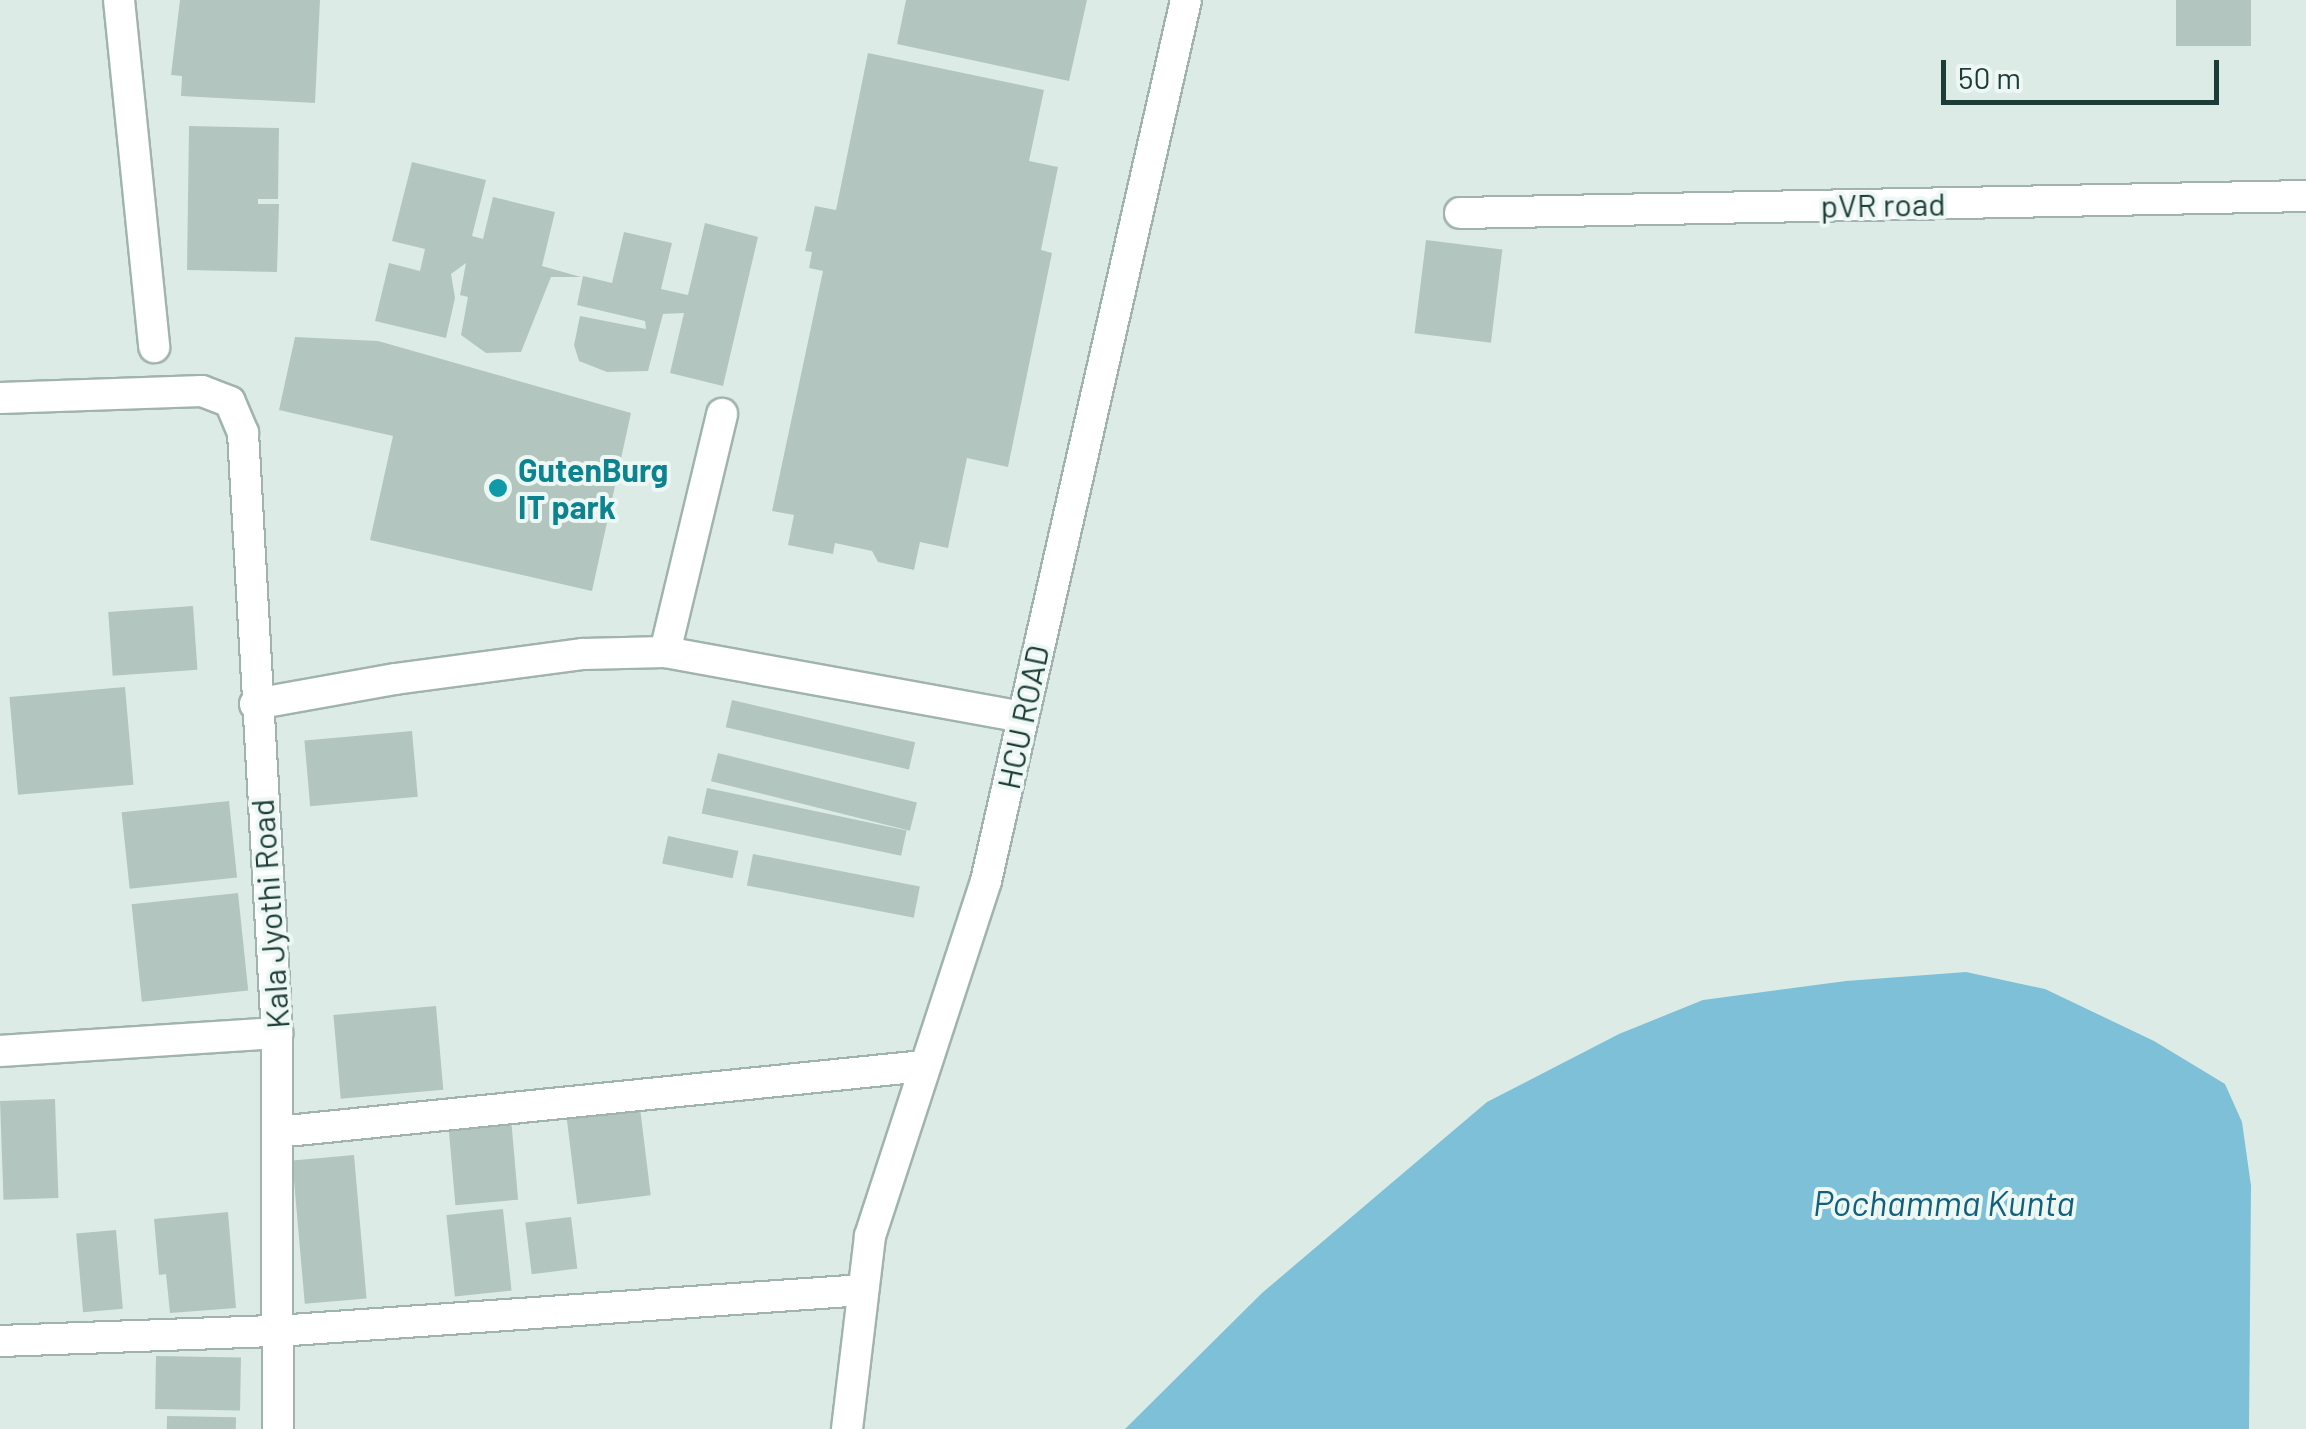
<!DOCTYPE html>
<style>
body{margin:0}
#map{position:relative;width:2306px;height:1429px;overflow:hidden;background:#ddebe6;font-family:Barlow,sans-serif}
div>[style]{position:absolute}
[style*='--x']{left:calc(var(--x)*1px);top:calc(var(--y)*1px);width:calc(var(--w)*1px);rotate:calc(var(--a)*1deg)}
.water>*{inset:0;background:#7dc0d8}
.building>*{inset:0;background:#b2c6bf;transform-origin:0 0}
.roads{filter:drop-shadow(2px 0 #a0b3ae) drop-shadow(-2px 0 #a0b3ae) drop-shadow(0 2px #a0b3ae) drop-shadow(0 -2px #a0b3ae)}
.minor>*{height:30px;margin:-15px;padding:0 15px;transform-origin:15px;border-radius:15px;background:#fff}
.dots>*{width:28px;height:28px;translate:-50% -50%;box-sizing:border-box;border:5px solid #edf7f3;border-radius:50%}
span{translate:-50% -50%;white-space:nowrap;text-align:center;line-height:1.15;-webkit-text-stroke:8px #edf7f3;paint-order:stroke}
.street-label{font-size:32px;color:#1d3c37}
.culture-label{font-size:32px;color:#0d838f;font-weight:700}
.left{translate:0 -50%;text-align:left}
.water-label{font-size:35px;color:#115f7e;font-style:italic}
.scale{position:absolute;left:1941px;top:60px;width:278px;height:45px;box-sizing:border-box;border:5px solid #1d3c37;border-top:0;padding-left:12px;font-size:30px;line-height:35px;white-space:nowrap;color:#1d3c37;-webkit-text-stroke:8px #edf7f3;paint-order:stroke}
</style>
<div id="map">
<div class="water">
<i style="clip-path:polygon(1966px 972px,2045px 989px,2154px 1041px,2225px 1084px,2242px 1122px,2251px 1186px,2249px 1429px,1125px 1429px,1262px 1293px,1487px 1102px,1619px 1034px,1703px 1000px,1846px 981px)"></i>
</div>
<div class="building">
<i style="clip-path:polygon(180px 0,320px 0,315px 103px,181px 96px,182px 76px,171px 75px)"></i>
<i style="clip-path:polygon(906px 0,1087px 0,1069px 81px,897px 44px)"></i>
<i style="left:2176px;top:0;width:75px;height:46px"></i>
<i style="clip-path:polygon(868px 53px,1044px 90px,1029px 161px,1058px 167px,1041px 250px,1052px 253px,1008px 467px,967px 458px,948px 548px,920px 542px,914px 570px,878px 562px,872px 551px,835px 543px,833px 554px,788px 545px,794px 515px,772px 511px,823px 271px,809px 268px,812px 252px,805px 251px,815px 206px,836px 210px)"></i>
<i style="clip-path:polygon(189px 126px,279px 128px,278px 199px,258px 199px,258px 204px,279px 204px,277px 272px,187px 270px)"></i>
<i style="clip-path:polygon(412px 162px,486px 180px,472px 236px,483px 239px,493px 197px,555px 212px,542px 266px,581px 277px,551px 277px,521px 352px,486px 353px,461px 335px,468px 297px,460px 295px,466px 263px,451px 274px,455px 298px,446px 338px,375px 321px,389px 263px,420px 271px,425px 249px,392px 241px)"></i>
<i style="clip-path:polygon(705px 223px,758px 237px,723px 386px,670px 373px,684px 313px,663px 314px,648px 371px,607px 372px,579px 361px,574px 345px,580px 316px,646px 329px,645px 321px,577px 305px,583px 276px,612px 283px,624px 232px,672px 243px,661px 289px,688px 295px)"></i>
<i style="left:1426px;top:240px;width:77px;height:94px;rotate:7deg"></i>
<i style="clip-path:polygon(295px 337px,378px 341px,631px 413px,592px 591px,370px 540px,393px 436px,279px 410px)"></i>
<i style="left:193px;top:606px;width:64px;height:85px;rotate:86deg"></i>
<i style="left:125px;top:687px;width:98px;height:116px;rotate:85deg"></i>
<i style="left:732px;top:700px;width:188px;height:28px;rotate:13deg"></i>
<i style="left:412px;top:731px;width:66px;height:108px;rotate:85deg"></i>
<i style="left:718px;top:753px;width:205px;height:29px;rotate:14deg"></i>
<i style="left:707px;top:788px;width:204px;height:26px;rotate:12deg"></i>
<i style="left:229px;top:801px;width:77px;height:108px;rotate:84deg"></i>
<i style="left:668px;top:836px;width:72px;height:28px;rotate:12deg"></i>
<i style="left:753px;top:854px;width:170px;height:32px;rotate:11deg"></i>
<i style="left:238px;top:893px;width:98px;height:107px;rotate:84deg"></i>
<i style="left:436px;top:1006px;width:84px;height:103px;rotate:85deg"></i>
<i style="left:55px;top:1099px;width:99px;height:55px;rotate:88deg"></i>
<i style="left:640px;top:1108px;width:88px;height:74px;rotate:83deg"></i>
<i style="left:511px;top:1118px;width:82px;height:63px;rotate:85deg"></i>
<i style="left:354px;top:1155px;width:144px;height:62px;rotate:85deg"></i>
<i style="left:503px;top:1209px;width:82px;height:57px;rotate:84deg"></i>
<i style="clip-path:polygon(228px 1212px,236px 1308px,170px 1313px,166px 1274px,159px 1275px,154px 1219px)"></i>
<i style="left:571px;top:1217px;width:52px;height:46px;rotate:83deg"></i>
<i style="left:116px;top:1230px;width:79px;height:40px;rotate:85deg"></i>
<i style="left:156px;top:1356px;width:85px;height:53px;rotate:1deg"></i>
<i style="left:167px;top:1416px;width:69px;height:13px;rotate:1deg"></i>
</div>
<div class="roads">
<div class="minor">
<i style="--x:119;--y:0;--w:349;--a:84.2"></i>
<i style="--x:1460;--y:213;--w:846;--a:-1.15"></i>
<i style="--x:0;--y:398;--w:202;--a:-2"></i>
<i style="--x:202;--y:391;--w:30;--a:21"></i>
<i style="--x:230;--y:402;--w:34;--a:67"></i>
<i style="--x:243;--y:433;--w:601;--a:86.76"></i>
<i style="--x:277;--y:1033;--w:396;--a:89.9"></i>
<i style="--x:665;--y:652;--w:245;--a:-76.5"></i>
<i style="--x:255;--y:704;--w:142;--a:-10.1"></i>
<i style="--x:395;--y:679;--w:190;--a:-7.6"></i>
<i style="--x:583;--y:654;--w:82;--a:-1.4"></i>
<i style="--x:665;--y:652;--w:362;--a:10.3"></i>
<i style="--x:0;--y:1051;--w:278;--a:-3.7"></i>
<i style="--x:277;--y:1132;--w:649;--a:-5.83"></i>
<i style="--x:0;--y:1341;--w:277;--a:-2.1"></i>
<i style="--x:277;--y:1331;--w:587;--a:-4"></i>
<i style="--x:847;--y:1429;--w:194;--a:-83.2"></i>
<i style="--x:870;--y:1236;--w:373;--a:-71.9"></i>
<i style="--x:986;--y:881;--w:903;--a:-77.21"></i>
</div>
</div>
<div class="dots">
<i style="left:498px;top:488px;background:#0f9aa8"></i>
</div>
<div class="street-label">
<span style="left:1883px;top:204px;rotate:-1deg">pVR road</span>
<span style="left:1022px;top:717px;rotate:-78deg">HCU ROAD</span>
<span style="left:269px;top:914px;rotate:-94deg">Kala Jyothi Road</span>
</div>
<div class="culture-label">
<span class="left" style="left:518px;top:488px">GutenBurg<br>IT park</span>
</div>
<div class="water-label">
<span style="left:1944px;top:1202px">Pochamma Kunta</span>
</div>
<div class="scale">50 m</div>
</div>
